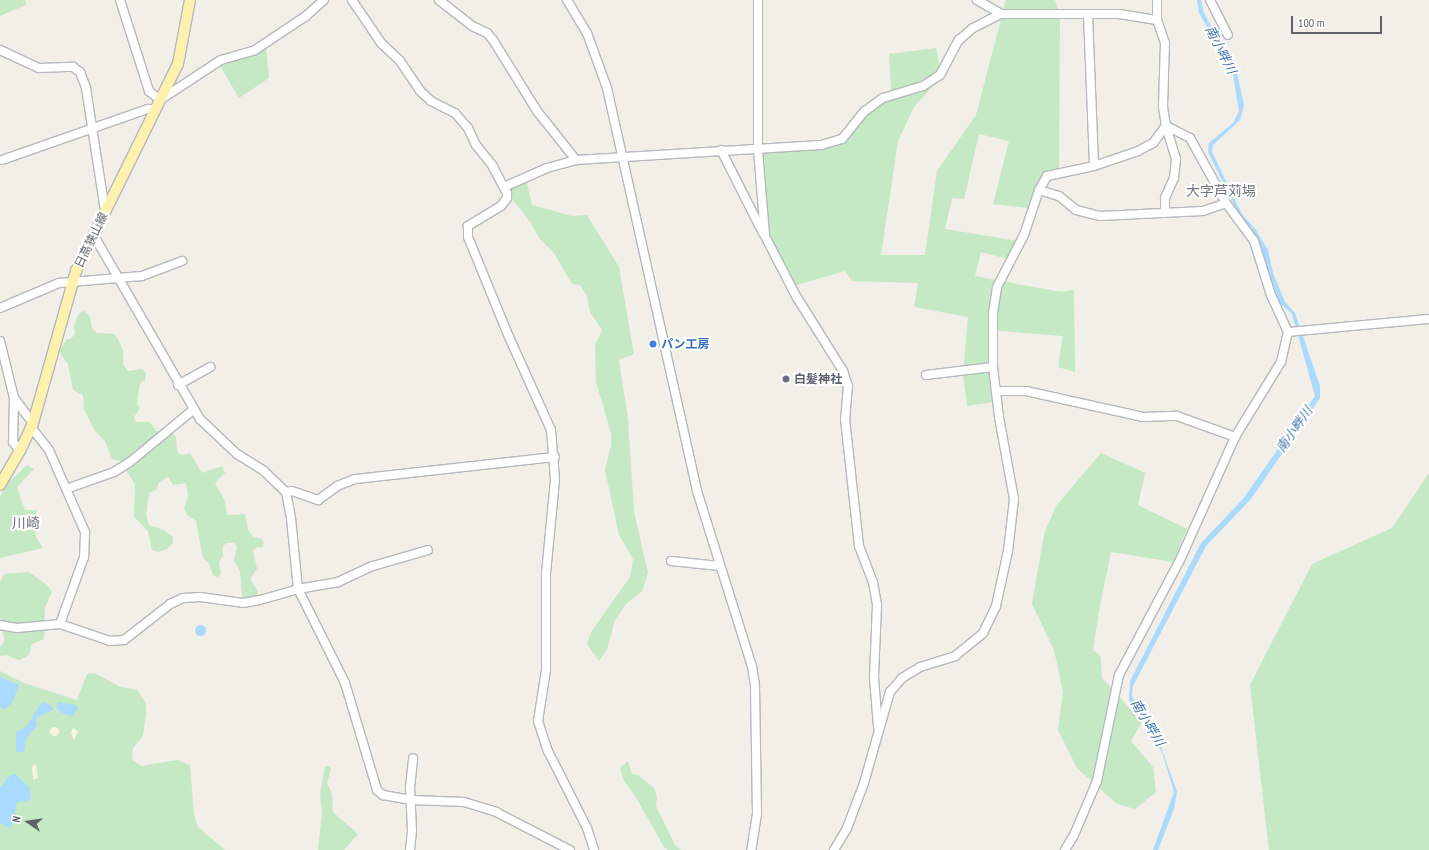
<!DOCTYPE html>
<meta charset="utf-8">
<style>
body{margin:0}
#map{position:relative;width:1429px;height:850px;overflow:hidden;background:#f1efe8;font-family:"PT Sans Narrow","Noto Sans JP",sans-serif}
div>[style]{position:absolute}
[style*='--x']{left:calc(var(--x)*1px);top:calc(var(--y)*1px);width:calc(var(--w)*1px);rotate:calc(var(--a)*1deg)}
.green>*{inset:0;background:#c5e8c5}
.sand>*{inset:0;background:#fbf3d9}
.round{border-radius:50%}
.water>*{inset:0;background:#aadaff}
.roads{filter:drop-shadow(1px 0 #b5b8bc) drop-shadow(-1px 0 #b5b8bc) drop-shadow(0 1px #b5b8bc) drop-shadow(0 -1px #b5b8bc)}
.minor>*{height:8px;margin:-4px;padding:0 4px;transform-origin:4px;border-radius:4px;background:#fff}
.major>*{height:10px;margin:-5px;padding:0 5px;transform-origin:5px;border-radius:5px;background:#fff2af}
.dots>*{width:11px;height:11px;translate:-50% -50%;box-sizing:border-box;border:2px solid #fff;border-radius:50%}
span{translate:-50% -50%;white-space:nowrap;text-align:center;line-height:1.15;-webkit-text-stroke:4px #fff;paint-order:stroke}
.street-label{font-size:12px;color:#5f6368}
.shop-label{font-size:12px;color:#366cbe;font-weight:700}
.left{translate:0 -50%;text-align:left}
.worship-label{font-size:12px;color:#5b616d;font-weight:700}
.water-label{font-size:13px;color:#4174aa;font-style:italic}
.quarter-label{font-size:14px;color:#70757a}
.north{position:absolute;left:8px;top:802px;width:40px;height:40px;-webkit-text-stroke:3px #fff;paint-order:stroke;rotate:283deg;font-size:11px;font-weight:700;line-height:16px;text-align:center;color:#5f6368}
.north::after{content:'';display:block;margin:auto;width:14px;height:18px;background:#5f6368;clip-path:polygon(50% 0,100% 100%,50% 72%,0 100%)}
.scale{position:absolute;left:1291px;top:16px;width:91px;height:18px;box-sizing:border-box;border:2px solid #5f6368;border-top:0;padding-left:5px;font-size:12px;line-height:14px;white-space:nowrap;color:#5f6368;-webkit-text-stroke:3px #fff;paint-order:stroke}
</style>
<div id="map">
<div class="green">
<i style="clip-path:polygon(0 0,25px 0,26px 5px,0 16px)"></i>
<i style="clip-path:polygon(1006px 0,1055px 0,1060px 15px,1059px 170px,1045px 174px,1029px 208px,993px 204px,1009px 141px,979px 134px,964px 199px,952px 198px,945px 229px,1018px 241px,1008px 259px,981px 252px,975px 276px,1061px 292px,1074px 290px,1075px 372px,1058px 367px,1063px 336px,990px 330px,994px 402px,967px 406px,963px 374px,968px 317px,914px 307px,918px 283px,852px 281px,845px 271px,793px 286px,767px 235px,760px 151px,829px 143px,891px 90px,889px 54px,936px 48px,941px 77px,914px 107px,898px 141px,881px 255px,925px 255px,937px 171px,976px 115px)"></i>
<i style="clip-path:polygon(266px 48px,269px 78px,239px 98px,219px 64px)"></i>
<i style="clip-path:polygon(526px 180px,532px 205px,572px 216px,587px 215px,619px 267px,634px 354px,619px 360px,628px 419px,634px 512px,648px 573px,642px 591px,626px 604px,615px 620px,607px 649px,599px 661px,587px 644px,591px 632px,630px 577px,633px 559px,619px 535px,605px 470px,611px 445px,611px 433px,596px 382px,595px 345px,602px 330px,590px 312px,587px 296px,580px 285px,572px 284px,554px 253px,539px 238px,531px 223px,513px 200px,508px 188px)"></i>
<i style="clip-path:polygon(85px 311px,90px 317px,92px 328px,97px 333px,114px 334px,118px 339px,123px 351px,123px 364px,128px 371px,142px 369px,146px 373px,145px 381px,141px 382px,139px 388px,137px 404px,140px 408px,134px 417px,136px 422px,150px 422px,156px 431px,173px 433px,176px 438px,177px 451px,181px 455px,190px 453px,202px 473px,222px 466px,225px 473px,215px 483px,225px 501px,227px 515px,245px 514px,248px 530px,253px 537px,262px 539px,264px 544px,262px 548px,257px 547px,253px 550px,257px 569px,250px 579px,258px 591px,257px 598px,248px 601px,242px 596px,240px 571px,234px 560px,237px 547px,234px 543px,227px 543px,223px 546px,223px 556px,219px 562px,221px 574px,218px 577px,213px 575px,209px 563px,203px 558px,196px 521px,187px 515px,184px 508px,188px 495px,186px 483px,173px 485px,168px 477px,159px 482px,156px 490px,149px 493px,146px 515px,149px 525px,164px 530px,173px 537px,173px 543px,167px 549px,158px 552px,152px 550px,148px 531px,134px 517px,135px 484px,120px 461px,112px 459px,105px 441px,95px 431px,84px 409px,83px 395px,73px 390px,68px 364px,61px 355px,60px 350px,66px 340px,72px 338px,75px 333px,74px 326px,79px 313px)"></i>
<i style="clip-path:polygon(1101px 453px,1145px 473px,1138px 505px,1187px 529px,1173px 562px,1111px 552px,1099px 611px,1093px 650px,1101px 657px,1102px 678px,1142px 722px,1131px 741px,1153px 767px,1156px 792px,1135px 809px,1117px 804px,1077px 768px,1058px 730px,1063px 692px,1054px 650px,1032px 604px,1044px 534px,1056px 506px)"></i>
<i style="clip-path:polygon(27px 465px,34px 469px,17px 487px,25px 510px,37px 510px,34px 521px,36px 537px,43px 548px,0 558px,0 497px,9px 482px)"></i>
<i style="clip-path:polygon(1429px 473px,1429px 850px,1269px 850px,1250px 685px,1312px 564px,1392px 528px)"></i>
<i style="clip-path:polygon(29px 572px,47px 585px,52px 592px,45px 607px,44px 639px,32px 644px,29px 655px,19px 660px,6px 655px,0 656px,0 647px,5px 640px,0 626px,0 582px,4px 574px)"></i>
<i style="clip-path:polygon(0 671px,24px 683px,77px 700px,87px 674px,94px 673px,121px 687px,137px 690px,146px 703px,146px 713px,143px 736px,133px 748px,132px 760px,142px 766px,177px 760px,190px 765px,194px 815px,198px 827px,225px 850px,0 850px)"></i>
<i style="clip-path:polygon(628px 761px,632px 774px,638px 775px,654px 788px,657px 797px,656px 806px,675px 845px,681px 850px,668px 850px,664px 847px,637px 799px,623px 779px,620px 768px)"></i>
<i style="clip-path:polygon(325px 766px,330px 766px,331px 770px,327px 782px,332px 794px,333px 812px,358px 834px,344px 850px,318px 850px,322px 813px,320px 794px)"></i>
</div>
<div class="sand">
<i class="round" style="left:49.5px;top:726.5px;width:9px;height:9px"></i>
<i style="clip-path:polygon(73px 728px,78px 731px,74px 741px,71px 733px)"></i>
<i style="clip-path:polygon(36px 764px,38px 778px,33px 780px,32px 766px)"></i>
</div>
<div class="water">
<i style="clip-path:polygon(1197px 0,1201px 0,1204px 13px,1237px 73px,1244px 105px,1240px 120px,1213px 145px,1212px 152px,1242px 214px,1256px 230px,1268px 250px,1273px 273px,1285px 302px,1295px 313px,1320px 386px,1320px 398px,1251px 499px,1206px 546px,1133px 686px,1132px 696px,1159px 741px,1177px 792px,1174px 809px,1158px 850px,1153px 850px,1174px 792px,1162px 752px,1129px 700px,1130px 681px,1201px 543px,1243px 499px,1315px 396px,1292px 314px,1280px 303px,1254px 233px,1239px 215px,1208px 152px,1209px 143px,1233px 123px,1239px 111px,1232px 69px,1199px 13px)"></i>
<i class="round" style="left:194.5px;top:624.5px;width:11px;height:11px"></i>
<i style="clip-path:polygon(0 677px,19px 685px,12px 703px,5px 709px,0 708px)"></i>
<i style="clip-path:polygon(42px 702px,52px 706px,53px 710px,36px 717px,37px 725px,26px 739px,24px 752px,16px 752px,16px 732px,26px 727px)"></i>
<i style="clip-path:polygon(58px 702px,75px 705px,78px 708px,73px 716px,66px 715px,58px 710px)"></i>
<i style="clip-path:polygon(15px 774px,28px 786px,31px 798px,26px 802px,20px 801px,16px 804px,14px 822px,10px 828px,0 823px,0 788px,10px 775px)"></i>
</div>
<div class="roads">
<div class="minor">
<i style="--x:120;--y:0;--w:96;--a:72.3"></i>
<i style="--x:149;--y:91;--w:14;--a:39"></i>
<i style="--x:160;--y:100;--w:73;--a:-33.3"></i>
<i style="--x:221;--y:60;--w:35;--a:-16"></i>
<i style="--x:255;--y:50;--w:61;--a:-33.7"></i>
<i style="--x:306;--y:16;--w:24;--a:-42"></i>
<i style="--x:352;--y:0;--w:52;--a:56"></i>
<i style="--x:381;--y:43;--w:26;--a:43"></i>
<i style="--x:400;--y:61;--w:36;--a:56"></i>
<i style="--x:420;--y:91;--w:15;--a:42"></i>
<i style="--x:431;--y:101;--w:27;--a:27"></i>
<i style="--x:455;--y:113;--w:20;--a:49"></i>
<i style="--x:468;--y:128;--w:19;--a:65"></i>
<i style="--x:476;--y:145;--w:26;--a:51"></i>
<i style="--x:492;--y:165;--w:32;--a:62"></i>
<i style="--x:507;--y:193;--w:5;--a:90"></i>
<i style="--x:507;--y:198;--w:10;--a:127"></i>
<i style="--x:501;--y:206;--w:39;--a:149"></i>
<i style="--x:468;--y:226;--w:11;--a:90"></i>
<i style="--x:468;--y:237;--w:108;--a:67.7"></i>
<i style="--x:509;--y:337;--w:102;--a:65.7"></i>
<i style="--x:551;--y:430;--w:50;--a:85.4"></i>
<i style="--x:555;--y:480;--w:94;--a:95.5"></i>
<i style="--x:546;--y:574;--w:96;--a:90"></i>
<i style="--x:546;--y:670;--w:52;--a:98.9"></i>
<i style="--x:538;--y:721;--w:32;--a:72"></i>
<i style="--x:548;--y:751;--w:86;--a:63.1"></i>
<i style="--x:587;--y:828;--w:23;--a:72"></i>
<i style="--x:439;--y:0;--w:42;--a:38.2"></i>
<i style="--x:472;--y:26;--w:17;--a:25"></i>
<i style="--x:487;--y:33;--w:9;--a:49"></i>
<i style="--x:493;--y:40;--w:84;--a:58.2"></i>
<i style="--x:537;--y:111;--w:63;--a:51.5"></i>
<i style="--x:567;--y:0;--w:39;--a:59"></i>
<i style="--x:587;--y:33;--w:59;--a:70"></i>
<i style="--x:607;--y:88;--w:413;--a:77.4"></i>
<i style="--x:697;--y:491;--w:183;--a:72.6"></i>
<i style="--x:752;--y:666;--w:20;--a:81"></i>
<i style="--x:755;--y:686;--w:128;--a:89.1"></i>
<i style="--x:757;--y:814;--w:36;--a:99"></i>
<i style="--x:758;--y:0;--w:150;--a:90"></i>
<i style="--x:758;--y:150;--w:86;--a:85.3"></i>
<i style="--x:765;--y:236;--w:68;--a:62.7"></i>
<i style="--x:796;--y:296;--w:89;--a:57.9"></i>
<i style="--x:843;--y:371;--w:16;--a:72"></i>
<i style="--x:848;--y:386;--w:33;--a:95"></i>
<i style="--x:845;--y:419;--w:128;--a:83.7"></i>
<i style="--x:859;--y:546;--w:39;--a:69"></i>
<i style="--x:873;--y:582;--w:23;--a:80"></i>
<i style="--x:877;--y:605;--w:73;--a:92.4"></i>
<i style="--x:874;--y:678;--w:49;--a:85.3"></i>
<i style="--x:977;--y:0;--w:28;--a:30"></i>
<i style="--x:1210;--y:0;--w:39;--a:63"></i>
<i style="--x:1088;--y:15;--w:151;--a:87.7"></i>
<i style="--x:0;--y:50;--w:43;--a:24.8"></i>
<i style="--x:39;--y:68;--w:34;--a:-2"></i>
<i style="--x:73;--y:67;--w:9;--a:36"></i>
<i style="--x:80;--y:72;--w:17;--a:69"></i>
<i style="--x:86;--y:88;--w:124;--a:81.2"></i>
<i style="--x:721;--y:150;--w:93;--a:63.2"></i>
<i style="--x:2;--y:160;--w:155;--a:-19.3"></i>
<i style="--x:148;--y:109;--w:8;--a:0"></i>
<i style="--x:504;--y:187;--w:47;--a:-23.8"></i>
<i style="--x:547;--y:168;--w:30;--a:-15"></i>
<i style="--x:576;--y:160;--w:245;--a:-3.5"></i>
<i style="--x:821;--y:145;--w:22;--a:-16"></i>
<i style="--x:842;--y:139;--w:36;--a:-51"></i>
<i style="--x:865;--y:111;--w:22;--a:-36"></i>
<i style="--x:883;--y:98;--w:42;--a:-16.7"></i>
<i style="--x:923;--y:86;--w:20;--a:-33"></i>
<i style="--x:940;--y:75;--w:40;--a:-62"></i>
<i style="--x:959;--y:40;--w:18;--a:-41"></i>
<i style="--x:973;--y:28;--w:31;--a:-27"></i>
<i style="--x:1001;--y:14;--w:118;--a:0"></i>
<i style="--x:1119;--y:14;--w:38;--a:9"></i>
<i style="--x:1039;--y:190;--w:21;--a:17"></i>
<i style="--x:1059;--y:196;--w:22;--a:39"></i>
<i style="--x:1076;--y:210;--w:25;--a:14"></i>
<i style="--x:1100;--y:216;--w:103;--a:-2.8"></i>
<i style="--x:1203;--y:211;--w:24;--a:-19"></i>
<i style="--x:1165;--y:213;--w:15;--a:-90"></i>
<i style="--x:1165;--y:198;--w:22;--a:-66"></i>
<i style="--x:1174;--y:178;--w:19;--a:-84"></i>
<i style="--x:1176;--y:159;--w:34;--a:-107"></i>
<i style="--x:93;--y:234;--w:214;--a:60"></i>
<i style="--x:200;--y:419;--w:51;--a:43.4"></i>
<i style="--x:237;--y:454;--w:32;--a:32"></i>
<i style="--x:264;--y:471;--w:30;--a:44"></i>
<i style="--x:286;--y:492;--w:26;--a:79"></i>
<i style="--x:291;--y:518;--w:71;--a:84.4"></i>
<i style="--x:298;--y:589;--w:105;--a:63.4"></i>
<i style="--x:345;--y:683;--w:112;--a:73.3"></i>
<i style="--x:377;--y:790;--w:8;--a:40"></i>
<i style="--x:383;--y:795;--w:29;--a:10"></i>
<i style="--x:412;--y:800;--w:52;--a:2.2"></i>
<i style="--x:464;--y:802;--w:34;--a:17"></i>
<i style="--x:496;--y:812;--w:83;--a:27.2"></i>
<i style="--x:0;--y:308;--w:64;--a:-23"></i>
<i style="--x:59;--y:283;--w:83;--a:-4.8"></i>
<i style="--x:142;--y:276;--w:43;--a:-20.6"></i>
<i style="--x:1288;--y:332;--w:142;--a:-5.3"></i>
<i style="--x:0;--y:341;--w:59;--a:76.2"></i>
<i style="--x:14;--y:398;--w:44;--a:91.3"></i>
<i style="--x:13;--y:442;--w:11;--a:52"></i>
<i style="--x:926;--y:375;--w:67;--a:-6.8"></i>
<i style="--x:178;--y:385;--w:37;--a:-29"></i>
<i style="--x:996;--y:391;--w:30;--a:0"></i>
<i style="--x:1026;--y:391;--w:120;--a:12.5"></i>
<i style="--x:1143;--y:417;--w:34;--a:-2"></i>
<i style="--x:1177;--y:416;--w:62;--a:19.9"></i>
<i style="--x:14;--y:398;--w:31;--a:53"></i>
<i style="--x:31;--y:427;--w:29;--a:52"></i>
<i style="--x:49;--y:450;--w:90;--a:66.3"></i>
<i style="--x:85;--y:532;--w:25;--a:92"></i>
<i style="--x:84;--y:557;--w:71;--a:109.7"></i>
<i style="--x:66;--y:489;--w:51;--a:-19.5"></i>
<i style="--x:114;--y:472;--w:19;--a:-32"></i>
<i style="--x:130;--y:462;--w:83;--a:-39.6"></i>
<i style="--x:286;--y:492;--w:6;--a:-9"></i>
<i style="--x:292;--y:491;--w:28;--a:19"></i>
<i style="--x:318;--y:500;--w:24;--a:-36"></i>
<i style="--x:337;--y:486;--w:19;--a:-21"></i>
<i style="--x:355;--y:479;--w:201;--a:-6.3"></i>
<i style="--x:671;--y:561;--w:49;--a:5.8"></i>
<i style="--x:0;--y:625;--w:17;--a:10"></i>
<i style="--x:17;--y:628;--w:43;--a:-5.3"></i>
<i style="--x:60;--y:624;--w:53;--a:18.8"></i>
<i style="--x:110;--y:641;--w:14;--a:-4"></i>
<i style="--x:124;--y:640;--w:58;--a:-38"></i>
<i style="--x:170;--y:604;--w:14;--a:-25"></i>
<i style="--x:183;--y:598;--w:17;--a:-3"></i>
<i style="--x:200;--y:597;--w:43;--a:7.9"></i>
<i style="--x:243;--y:603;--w:17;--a:-10"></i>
<i style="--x:260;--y:600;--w:40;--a:-16"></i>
<i style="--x:298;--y:589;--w:41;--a:-9.9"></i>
<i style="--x:338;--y:582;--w:38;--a:-25"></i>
<i style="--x:373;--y:566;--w:57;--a:-16.2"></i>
<i style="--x:410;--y:850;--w:20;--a:-84"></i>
<i style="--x:412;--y:830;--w:42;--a:-92.7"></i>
<i style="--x:410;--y:788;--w:30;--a:-84"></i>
<i style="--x:834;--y:850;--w:26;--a:-59"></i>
<i style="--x:847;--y:828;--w:48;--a:-69.3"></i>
<i style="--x:864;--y:783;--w:95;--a:-74.1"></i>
<i style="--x:890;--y:692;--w:18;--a:-49"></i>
<i style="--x:902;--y:678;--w:21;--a:-31"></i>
<i style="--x:920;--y:667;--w:37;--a:-17"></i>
<i style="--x:955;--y:656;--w:36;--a:-39"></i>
<i style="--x:983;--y:633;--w:30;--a:-64"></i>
<i style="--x:996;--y:606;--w:56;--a:-77.7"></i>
<i style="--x:1008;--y:551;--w:52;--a:-83.4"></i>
<i style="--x:1014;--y:499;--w:83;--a:-100.4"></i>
<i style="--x:999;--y:417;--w:50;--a:-96.8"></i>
<i style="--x:993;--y:367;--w:54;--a:-90"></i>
<i style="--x:993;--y:313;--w:26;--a:-81"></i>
<i style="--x:997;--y:287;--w:59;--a:-62.6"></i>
<i style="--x:1024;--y:235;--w:47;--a:-71.6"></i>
<i style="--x:1039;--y:190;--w:16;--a:-60"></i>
<i style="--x:1047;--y:176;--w:48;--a:-12"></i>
<i style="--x:1094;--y:166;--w:46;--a:-18.8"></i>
<i style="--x:1138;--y:151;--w:17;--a:-28"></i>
<i style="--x:1153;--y:143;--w:21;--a:-53"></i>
<i style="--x:1166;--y:126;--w:20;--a:-99"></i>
<i style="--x:1163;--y:106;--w:63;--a:-88.2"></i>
<i style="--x:1165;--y:43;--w:24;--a:-109"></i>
<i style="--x:1157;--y:20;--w:20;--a:-90"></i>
<i style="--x:1065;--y:850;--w:17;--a:-59"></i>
<i style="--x:1074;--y:835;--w:59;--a:-66.9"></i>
<i style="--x:1097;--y:781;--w:108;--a:-78.3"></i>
<i style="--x:1119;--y:675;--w:130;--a:-62.1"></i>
<i style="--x:1180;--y:560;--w:135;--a:-65.9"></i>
<i style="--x:1235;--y:437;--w:88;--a:-58.5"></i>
<i style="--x:1281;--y:362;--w:31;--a:-77"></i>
<i style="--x:1288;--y:332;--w:41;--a:-114.7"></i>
<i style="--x:1271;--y:295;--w:57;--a:-107.5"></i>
<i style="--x:1254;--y:241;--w:47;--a:-126.4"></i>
<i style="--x:1226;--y:203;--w:74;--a:-119"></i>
<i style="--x:1190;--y:138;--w:27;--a:-153"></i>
</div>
<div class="major">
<i style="--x:0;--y:485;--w:39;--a:-60"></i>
<i style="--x:20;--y:451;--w:31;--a:-65"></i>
<i style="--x:33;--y:423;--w:158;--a:-74.2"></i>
<i style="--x:76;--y:271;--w:231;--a:-63.8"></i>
<i style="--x:178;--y:64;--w:65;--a:-79.4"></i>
</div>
</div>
<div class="dots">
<i style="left:653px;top:344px;background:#3f7fe0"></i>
<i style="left:786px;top:379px;background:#6b7280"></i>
</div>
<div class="street-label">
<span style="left:91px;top:240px;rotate:-64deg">日高狭山線</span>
</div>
<div class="shop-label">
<span class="left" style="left:661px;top:344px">パン工房</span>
</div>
<div class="worship-label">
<span class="left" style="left:794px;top:379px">白髪神社</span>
</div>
<div class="water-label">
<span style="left:1220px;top:50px;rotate:63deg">南小畔川</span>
<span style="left:1295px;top:430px;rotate:-55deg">南小畔川</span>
<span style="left:1147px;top:723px;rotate:59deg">南小畔川</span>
</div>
<div class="quarter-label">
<span style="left:1221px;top:191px">大字芦苅場</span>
<span style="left:26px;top:523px">川崎</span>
</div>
<div class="north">N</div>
<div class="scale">100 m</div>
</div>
